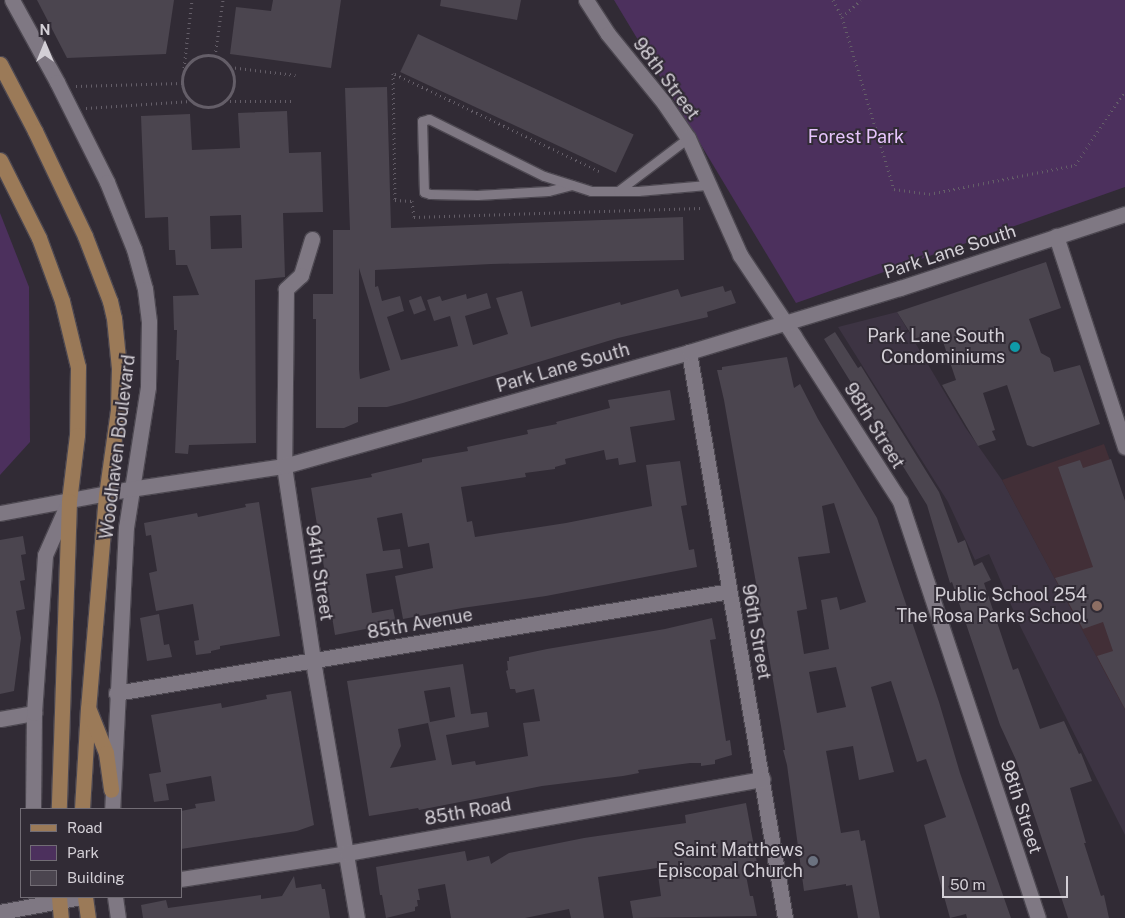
<!DOCTYPE html>
<style>
body{margin:0}
#map{position:relative;width:1125px;height:918px;overflow:hidden;background:#312b35;font-family:"Public Sans",sans-serif}
div>[style]{position:absolute}
[style*='--x']{left:calc(var(--x)*1px);top:calc(var(--y)*1px);width:calc(var(--w)*1px);rotate:calc(var(--a)*1deg)}
.built>*{inset:0;background:#3d3443}
.education>*{inset:0;background:#422f37}
.green>*{inset:0;background:#4c305d}
.building>*{inset:0;background:#4b454f;transform-origin:0 0}
.path>*{height:3px;margin-top:-1.5px;transform-origin:0;background:repeating-linear-gradient(90deg,#645e68 0 1px,transparent 0 5px)}
.path>.ring{margin:-1.5px;padding:0;box-sizing:content-box;background:none;border:3px solid #645e68;border-radius:50%}
.roads{filter:drop-shadow(1px 0 #4d4851) drop-shadow(-1px 0 #4d4851) drop-shadow(0 1px #4d4851) drop-shadow(0 -1px #4d4851)}
.lane>*{height:9px;margin:-4.5px;padding:0 4.5px;transform-origin:4.5px;border-radius:4.5px;background:#7f7883}
.street>*{height:15px;margin:-7.5px;padding:0 7.5px;transform-origin:7.5px;border-radius:7.5px;background:#7f7883}
.primary>*{height:15px;margin:-7.5px;padding:0 7.5px;transform-origin:7.5px;border-radius:7.5px;background:#9b7a58}
.dots>*{width:14px;height:14px;translate:-50% -50%;box-sizing:border-box;border:2px solid #312b35;border-radius:50%}
span{translate:-50% -50%;white-space:nowrap;text-align:center;line-height:1.15;-webkit-text-stroke:4px #312b35;paint-order:stroke}
.street-label{font-size:18px;color:#d3cfd6}
.park-label{font-size:18px;color:#e7c5fd}
.poi-label{font-size:18px;color:#d3cfd6}
.right{translate:-100% -50%;text-align:right}
.legend{position:absolute;left:20px;top:808px;width:162px;height:90px;box-sizing:border-box;background:#312b35;border:1px solid #726d75;margin:0;padding:6px 9px;list-style:none;font-size:15px;color:#d3cfd6}
.legend li{display:flex;align-items:center;gap:10px;height:25px}
.legend b{width:25px;border:1px solid #726d75}
.north{position:absolute;left:20px;top:20px;width:50px;height:50px;-webkit-text-stroke:4px #312b35;paint-order:stroke;rotate:0deg;font-size:14px;font-weight:700;line-height:20px;text-align:center;color:#d3cfd6}
.north::after{content:'';display:block;margin:auto;width:18px;height:22px;background:#d3cfd6;clip-path:polygon(50% 0,100% 100%,50% 72%,0 100%)}
.scale{position:absolute;left:942px;top:876px;width:126px;height:22px;box-sizing:border-box;border:2px solid #d3cfd6;border-top:0;padding-left:6px;font-size:15px;line-height:18px;white-space:nowrap;color:#d3cfd6;-webkit-text-stroke:4px #312b35;paint-order:stroke}
</style>
<div id="map">
<div class="built">
<i style="clip-path:polygon(897px 312px,965px 427px,1002px 480px,1125px 709px,1125px 835px,1021px 628px,989px 554px,975px 560px,948px 502px,838px 327px)"></i>
</div>
<div class="education">
<i style="clip-path:polygon(1104px 444px,1125px 501px,1125px 710px,1002px 480px)"></i>
</div>
<div class="green">
<i style="clip-path:polygon(614px 0,1125px 0,1125px 187px,796px 303px)"></i>
<i style="clip-path:polygon(0 213px,29px 287px,30px 442px,0 475px)"></i>
</div>
<div class="building">
<i style="clip-path:polygon(37px 0,174px 0,166px 54px,67px 58px)"></i>
<i style="clip-path:polygon(273px 0,341px 0,331px 68px,230px 54px,236px 7px,271px 11px)"></i>
<i style="clip-path:polygon(441px 0,521px 0,517px 20px,440px 6px)"></i>
<i style="left:418px;top:34px;width:238px;height:42px;rotate:25deg"></i>
<i style="clip-path:polygon(evenodd,387px 87px,391px 228px,683px 217px,684px 260px,491px 264px,375px 270px,375px 287px,378px 286px,382px 301px,400px 296px,404px 311px,387px 317px,401px 360px,458px 346px,450px 316px,434px 321px,427px 300px,440px 296px,442px 301px,466px 294px,467px 299px,487px 293px,491px 308px,465px 316px,473px 345px,508px 334px,496px 298px,522px 291px,531px 327px,620px 302px,621px 305px,678px 289px,681px 297px,723px 286px,725px 292px,731px 290px,736px 303px,707px 312px,708px 317px,618px 338px,403px 403px,387px 407px,358px 407px,358px 422px,344px 428px,316px 428px,316px 319px,313px 319px,313px 294px,333px 294px,333px 230px,350px 230px,345px 88px,387px 87px,359px 268px,390px 370px,360px 379px,359px 369px,359px 268px)"></i>
<i style="clip-path:polygon(evenodd,287px 111px,289px 153px,321px 152px,323px 212px,283px 213px,285px 277px,255px 280px,256px 443px,189px 445px,188px 454px,175px 453px,179px 360px,176px 360px,177px 330px,174px 330px,173px 296px,199px 295px,187px 265px,176px 265px,175px 250px,169px 250px,168px 217px,145px 218px,141px 116px,190px 114px,192px 150px,240px 148px,238px 113px,287px 111px,241px 215px,242px 248px,211px 249px,210px 216px,241px 215px)"></i>
<i style="clip-path:polygon(1046px 262px,1061px 308px,1029px 319px,1041px 353px,1050px 358px,1054px 372px,1080px 365px,1100px 424px,1033px 447px,1027px 445px,1007px 385px,983px 393px,995px 430px,992px 431px,996px 440px,978px 446px,942px 385px,956px 380px,939px 330px,914px 339px,897px 312px)"></i>
<i style="left:421px;top:296px;width:15px;height:13px;rotate:70deg"></i>
<i style="clip-path:polygon(835px 332px,858px 368px,861px 366px,939px 492px,958px 543px,965px 540px,974px 566px,982px 562px,991px 580px,984px 583px,1013px 670px,1018px 668px,1040px 729px,1064px 721px,1079px 754px,1081px 753px,1092px 781px,1070px 788px,1086px 843px,1084px 843px,1101px 896px,1104px 895px,1109px 918px,1068px 918px,1016px 760px,1000px 725px,952px 582px,950px 583px,927px 505px,824px 339px)"></i>
<i style="clip-path:polygon(evenodd,787px 357px,794px 388px,800px 384px,818px 419px,877px 518px,939px 702px,960px 773px,1011px 918px,967px 918px,966px 914px,950px 918px,924px 825px,946px 817px,926px 759px,917px 762px,891px 681px,871px 687px,894px 772px,859px 780px,853px 746px,826px 751px,841px 833px,859px 830px,861px 841px,865px 840px,880px 918px,858px 918px,852px 885px,846px 886px,846px 884px,804px 891px,787px 765px,783px 750px,785px 750px,781px 726px,724px 400px,717px 370px,722px 370px,722px 367px,787px 357px,834px 503px,866px 602px,840px 610px,837px 597px,821px 600px,829px 649px,804px 654px,797px 611px,807px 609px,798px 557px,830px 553px,822px 506px,834px 503px,787px 357px,836px 667px,846px 707px,817px 713px,809px 672px,836px 667px)"></i>
<i style="clip-path:polygon(670px 390px,675px 420px,630px 427px,636px 462px,619px 465px,618px 458px,606px 460px,604px 450px,565px 459px,566px 464px,555px 467px,555px 469px,525px 473px,526px 477px,461px 487px,467px 522px,472px 521px,475px 537px,566px 523px,652px 506px,646px 465px,680px 461px,687px 505px,681px 506px,689px 550px,694px 549px,697px 567px,546px 596px,462px 608px,403px 619px,395px 576px,433px 568px,429px 543px,408px 547px,402px 513px,377px 518px,383px 551px,400px 549px,403px 568px,366px 574px,372px 613px,393px 609px,396px 623px,335px 635px,311px 488px,372px 477px,371px 474px,422px 462px,422px 459px,468px 451px,467px 447px,528px 434px,527px 430px,557px 424px,556px 422px,610px 408px,608px 400px)"></i>
<i style="clip-path:polygon(1111px 459px,1125px 501px,1125px 709px,1097px 656px,1113px 651px,1103px 622px,1083px 629px,1055px 578px,1093px 567px,1058px 467px,1080px 460px,1083px 468px)"></i>
<i style="clip-path:polygon(259px 502px,280px 636px,220px 646px,220px 649px,211px 651px,211px 653px,196px 655px,194px 641px,199px 640px,193px 604px,156px 611px,149px 573px,157px 571px,151px 535px,146px 536px,144px 523px,197px 513px,198px 517px,246px 507px,245px 504px)"></i>
<i style="clip-path:polygon(23px 536px,26px 554px,21px 555px,25px 580px,20px 581px,25px 609px,16px 611px,21px 638px,14px 691px,0 694px,0 540px)"></i>
<i style="clip-path:polygon(159px 614px,164px 645px,169px 644px,172px 657px,147px 661px,140px 618px)"></i>
<i style="clip-path:polygon(evenodd,712px 618px,716px 639px,710px 640px,726px 741px,730px 740px,732px 755px,715px 760px,715px 764px,701px 766px,701px 763px,690px 763px,638px 770px,639px 773px,623px 776px,542px 786px,419px 810px,418px 808px,369px 816px,347px 681px,463px 664px,471px 714px,487px 712px,489px 727px,446px 735px,452px 765px,475px 761px,476px 765px,528px 756px,523px 723px,540px 721px,534px 689px,516px 693px,515px 689px,510px 689px,506px 671px,508px 670px,507px 661px,509px 661px,509px 657px,547px 649px,665px 629px,712px 618px,450px 687px,455px 717px,430px 722px,424px 691px,450px 687px,712px 618px,428px 723px,436px 760px,390px 768px,401px 746px,398px 729px,428px 723px)"></i>
<i style="clip-path:polygon(291px 691px,314px 825px,297px 831px,181px 849px,181px 811px,196px 808px,195px 804px,215px 801px,211px 776px,166px 784px,169px 800px,154px 802px,149px 774px,161px 772px,151px 715px,221px 703px,222px 708px,267px 699px,266px 695px)"></i>
<i style="clip-path:polygon(746px 803px,757px 863px,744px 865px,750px 896px,753px 896px,757px 916px,633px 918px,630px 901px,661px 896px,657px 868px,598px 877px,604px 918px,571px 918px,569px 909px,525px 918px,451px 918px,445px 884px,418px 889px,420px 900px,417px 900px,418px 906px,415px 907px,415px 911px,386px 918px,382px 895px,380px 895px,376px 867px,465px 851px,467px 861px,489px 856px,491px 864px,509px 853px,584px 838px,686px 823px,685px 815px)"></i>
<i style="clip-path:polygon(294px 876px,296px 888px,321px 884px,322px 889px,325px 889px,330px 918px,143px 918px,141px 905px,166px 900px,168px 908px,261px 895px,261px 899px,282px 896px)"></i>
</div>
<div class="path">
<i style="--x:833;--y:0;--w:19;--a:62"></i>
<i style="--x:842;--y:17;--w:180;--a:73.2"></i>
<i style="--x:894;--y:189;--w:35;--a:8"></i>
<i style="--x:929;--y:194;--w:149;--a:-11.2"></i>
<i style="--x:1075;--y:165;--w:89;--a:-56"></i>
<i style="--x:842;--y:17;--w:25;--a:-42"></i>
<i class="ring" style="left:182px;top:55px;width:49px;height:49px"></i>
<i style="--x:215;--y:56;--w:57;--a:-81.9"></i>
<i style="--x:230;--y:67;--w:66;--a:6.9"></i>
<i style="--x:184;--y:68;--w:68;--a:-83.3"></i>
<i style="--x:76;--y:86;--w:106;--a:-1.6"></i>
<i style="--x:225;--y:101;--w:70;--a:0"></i>
<i style="--x:86;--y:108;--w:105;--a:-3.8"></i>
<i style="--x:599;--y:171;--w:228;--a:-154.6"></i>
<i style="--x:393;--y:73;--w:127;--a:89.1"></i>
<i style="--x:395;--y:200;--w:17;--a:3"></i>
<i style="--x:412;--y:201;--w:16;--a:83"></i>
<i style="--x:414;--y:217;--w:287;--a:-1.8"></i>
</div>
<div class="roads">
<div class="lane">
<i style="--x:572;--y:185;--w:25;--a:166"></i>
<i style="--x:548;--y:191;--w:71;--a:176.8"></i>
<i style="--x:477;--y:195;--w:47;--a:-178.8"></i>
<i style="--x:430;--y:194;--w:6;--a:-162"></i>
<i style="--x:424;--y:192;--w:71;--a:-91.6"></i>
<i style="--x:422;--y:121;--w:7;--a:-16"></i>
<i style="--x:429;--y:119;--w:128;--a:26.4"></i>
<i style="--x:544;--y:176;--w:49;--a:17.7"></i>
<i style="--x:591;--y:191;--w:47;--a:0"></i>
<i style="--x:638;--y:191;--w:69;--a:-5"></i>
<i style="--x:618;--y:191;--w:88;--a:-37.1"></i>
</div>
<div class="street">
<i style="--x:12;--y:0;--w:94;--a:61.2"></i>
<i style="--x:57;--y:82;--w:112;--a:63.4"></i>
<i style="--x:107;--y:182;--w:72;--a:68.1"></i>
<i style="--x:134;--y:249;--w:41;--a:74.6"></i>
<i style="--x:145;--y:289;--w:33;--a:83"></i>
<i style="--x:149;--y:322;--w:65;--a:90.9"></i>
<i style="--x:148;--y:387;--w:142;--a:98.9"></i>
<i style="--x:126;--y:527;--w:282;--a:92.8"></i>
<i style="--x:586;--y:0;--w:40;--a:57.1"></i>
<i style="--x:608;--y:34;--w:89;--a:50.9"></i>
<i style="--x:664;--y:103;--w:42;--a:55.6"></i>
<i style="--x:688;--y:138;--w:128;--a:66"></i>
<i style="--x:740;--y:255;--w:97;--a:56.3"></i>
<i style="--x:794;--y:336;--w:196;--a:57.3"></i>
<i style="--x:900;--y:501;--w:439;--a:71.7"></i>
<i style="--x:1056;--y:236;--w:222;--a:71.9"></i>
<i style="--x:312;--y:239;--w:38;--a:107"></i>
<i style="--x:301;--y:275;--w:21;--a:137"></i>
<i style="--x:286;--y:289;--w:177;--a:90.6"></i>
<i style="--x:284;--y:466;--w:209;--a:81.5"></i>
<i style="--x:315;--y:673;--w:249;--a:80.3"></i>
<i style="--x:689;--y:352;--w:574;--a:80.37"></i>
<i style="--x:0;--y:513;--w:132;--a:-10.5"></i>
<i style="--x:130;--y:489;--w:156;--a:-8.5"></i>
<i style="--x:284;--y:466;--w:421;--a:-15.7"></i>
<i style="--x:689;--y:352;--w:220;--a:-16.9"></i>
<i style="--x:900;--y:288;--w:237;--a:-18.2"></i>
<i style="--x:116;--y:693;--w:622;--a:-9.43"></i>
<i style="--x:0;--y:719;--w:35;--a:-10"></i>
<i style="--x:33;--y:809;--w:96;--a:-89.4"></i>
<i style="--x:34;--y:713;--w:158;--a:-86"></i>
<i style="--x:45;--y:555;--w:57;--a:-66.1"></i>
<i style="--x:181;--y:879;--w:168;--a:-8.9"></i>
<i style="--x:347;--y:853;--w:422;--a:-10.1"></i>
<i style="--x:115;--y:897;--w:21;--a:82"></i>
<i style="--x:0;--y:912;--w:82;--a:-10.5"></i>
</div>
<div class="primary">
<i style="--x:0;--y:64;--w:76;--a:62.4"></i>
<i style="--x:35;--y:131;--w:116;--a:64.5"></i>
<i style="--x:85;--y:236;--w:70;--a:69"></i>
<i style="--x:110;--y:301;--w:17;--a:77"></i>
<i style="--x:114;--y:318;--w:50;--a:84.3"></i>
<i style="--x:119;--y:368;--w:42;--a:91.4"></i>
<i style="--x:118;--y:410;--w:86;--a:98"></i>
<i style="--x:106;--y:495;--w:214;--a:94.8"></i>
<i style="--x:88;--y:708;--w:101;--a:93.4"></i>
<i style="--x:0;--y:160;--w:87;--a:63.4"></i>
<i style="--x:39;--y:238;--w:67;--a:69.9"></i>
<i style="--x:62;--y:301;--w:68;--a:76.4"></i>
<i style="--x:78;--y:367;--w:68;--a:90.8"></i>
<i style="--x:77;--y:435;--w:66;--a:96.9"></i>
<i style="--x:69;--y:501;--w:308;--a:91.9"></i>
<i style="--x:89;--y:710;--w:46;--a:68.4"></i>
<i style="--x:106;--y:753;--w:37;--a:82"></i>
<i style="--x:59;--y:897;--w:21;--a:85"></i>
<i style="--x:85;--y:897;--w:21;--a:82"></i>
</div>
</div>
<div class="dots">
<i style="left:1015px;top:347px;background:#0f9aa8"></i>
<i style="left:1097px;top:606px;background:#8d6e63"></i>
<i style="left:813px;top:861px;background:#6b7280"></i>
</div>
<div class="street-label">
<span style="left:666px;top:79px;rotate:53deg">98th Street</span>
<span style="left:950px;top:252px;rotate:-18deg">Park Lane South</span>
<span style="left:563px;top:368px;rotate:-16deg">Park Lane South</span>
<span style="left:874px;top:426px;rotate:58deg">98th Street</span>
<span style="left:118px;top:447px;rotate:-83deg">Woodhaven Boulevard</span>
<span style="left:319px;top:573px;rotate:81deg">94th Street</span>
<span style="left:420px;top:624px;rotate:-10deg">85th Avenue</span>
<span style="left:756px;top:632px;rotate:80deg">96th Street</span>
<span style="left:1021px;top:807px;rotate:72deg">98th Street</span>
<span style="left:468px;top:812px;rotate:-10deg">85th Road</span>
</div>
<div class="park-label">
<span style="left:856px;top:137px">Forest Park</span>
</div>
<div class="poi-label">
<span class="right" style="left:1005px;top:347px">Park Lane South<br>Condominiums</span>
<span class="right" style="left:1087px;top:606px">Public School 254<br>The Rosa Parks School</span>
<span class="right" style="left:803px;top:861px">Saint Matthews<br>Episcopal Church</span>
</div>
<ul class="legend">
<li><b style="height:6px;background:#9b7a58"></b>Road</li>
<li><b style="height:14px;background:#4c305d"></b>Park</li>
<li><b style="height:14px;background:#4b454f"></b>Building</li>
</ul>
<div class="north">N</div>
<div class="scale">50 m</div>
</div>
